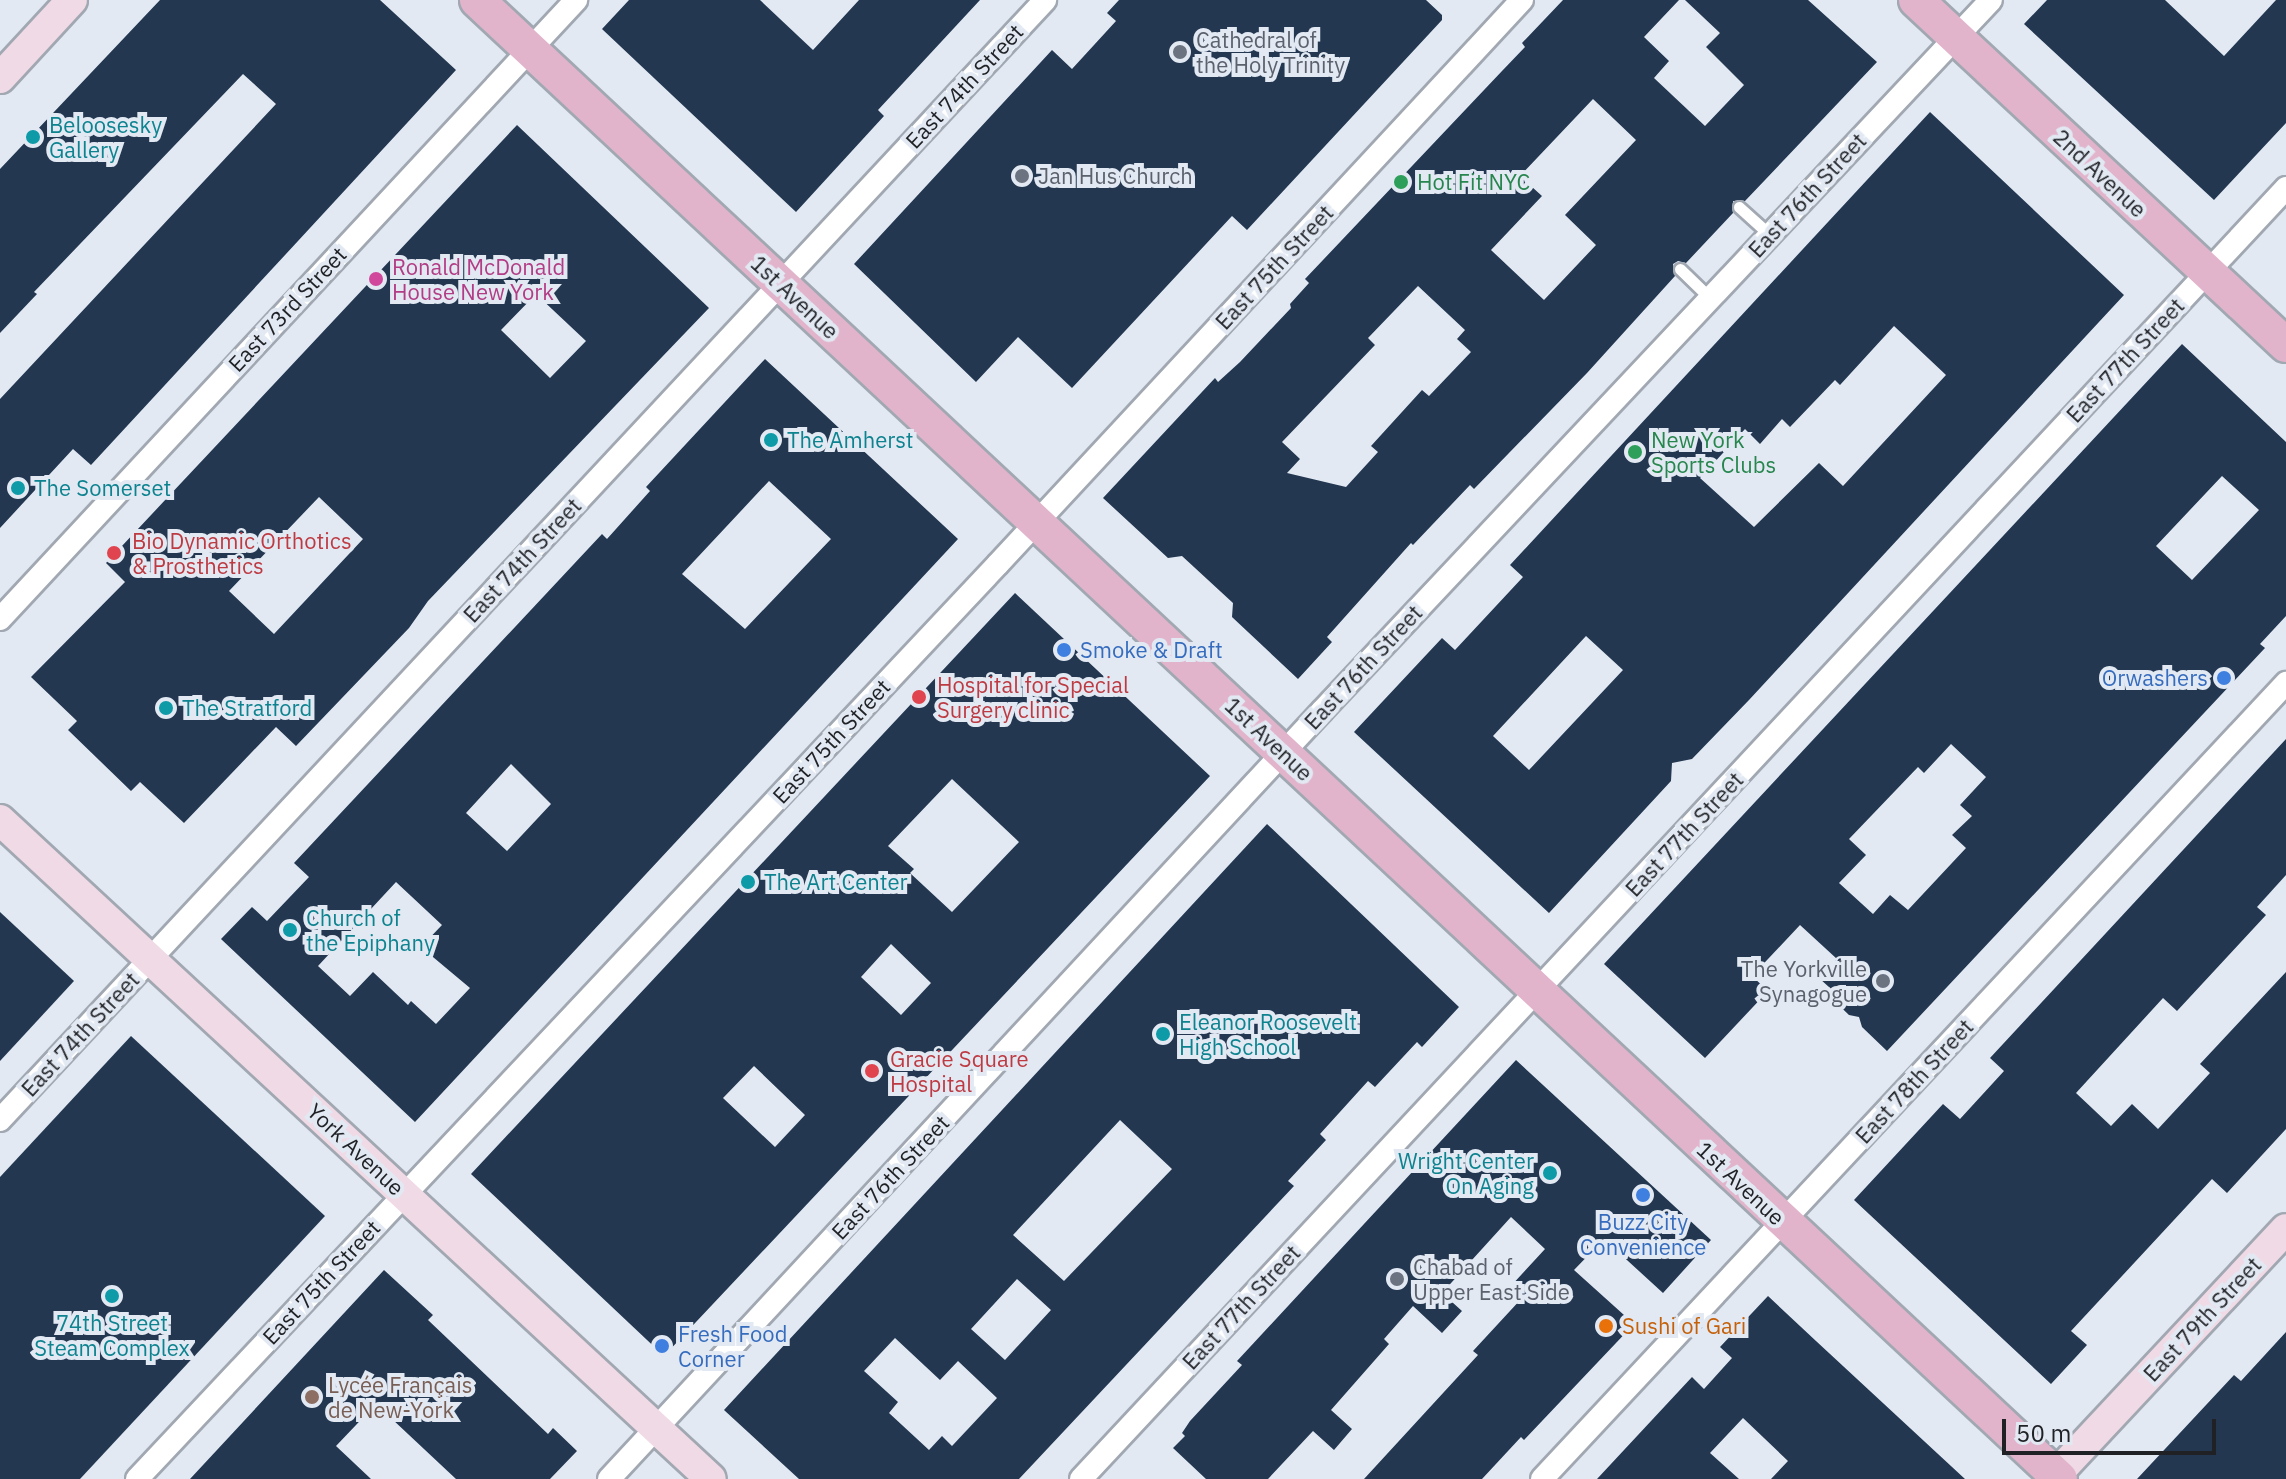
<!DOCTYPE html>
<meta charset="utf-8">
<style>
body{margin:0}
#map{position:relative;width:2286px;height:1479px;overflow:hidden;background:#e2e9f3;font-family:"IBM Plex Sans",sans-serif}
div>[style]{position:absolute}
[style*='--x']{left:calc(var(--x)*1px);top:calc(var(--y)*1px);width:calc(var(--w)*1px);rotate:calc(var(--a)*1deg)}
.building>*{inset:0;background:#233751}
.roads{filter:drop-shadow(2px 0 #a1a8b2) drop-shadow(-2px 0 #a1a8b2) drop-shadow(0 2px #a1a8b2) drop-shadow(0 -2px #a1a8b2)}
.service>*{height:11px;margin:-5.5px;padding:0 5.5px;transform-origin:5.5px;border-radius:5.5px;background:#fff}
.minor>*{height:22px;margin:-11px;padding:0 11px;transform-origin:11px;border-radius:11px;background:#fff}
.secondary>*{height:30px;margin:-15px;padding:0 15px;transform-origin:15px;border-radius:15px;background:#f0dae5}
.primary>*{height:34px;margin:-17px;padding:0 17px;transform-origin:17px;border-radius:17px;background:#e1b4cb}
.dots>*{width:22px;height:22px;translate:-50% -50%;box-sizing:border-box;border:4px solid #e2e9f3;border-radius:50%}
span{translate:-50% -50%;white-space:nowrap;text-align:center;line-height:1.15;-webkit-text-stroke:8px #e2e9f3;paint-order:stroke}
.worship-label{font-size:22px;color:#5b616d}
.left{translate:0 -50%;text-align:left}
.right{translate:-100% -50%;text-align:right}
.street-label{font-size:22px;color:#1f2125}
.culture-label{font-size:22px;color:#0d838f}
.leisure-label{font-size:22px;color:#27864d}
.hotel-label{font-size:22px;color:#b23c85}
.health-label{font-size:22px;color:#be3a42}
.shop-label{font-size:22px;color:#366cbe}
.food-label{font-size:22px;color:#c56008}
.education-label{font-size:22px;color:#785e54}
.scale{position:absolute;left:2002px;top:1419px;width:214px;height:36px;box-sizing:border-box;border:4px solid #1f2125;border-top:0;padding-left:10px;font-size:24px;line-height:28px;white-space:nowrap;color:#1f2125;-webkit-text-stroke:6px #e2e9f3;paint-order:stroke}
</style>
<div id="map">
<div class="building">
<i style="clip-path:polygon(160px 0,380px 0,456px 70px,91px 465px,73px 449px,0 528px,0 399px,276px 104px,243px 74px,34px 292px,37px 294px,0 333px,0 169px)"></i>
<i style="clip-path:polygon(629px 0,760px 0,813px 50px,859px 0,980px 0,878px 110px,884px 116px,796px 212px,602px 29px)"></i>
<i style="clip-path:polygon(1119px 0,1426px 0,1442px 15px,1442px 20px,1247px 230px,1232px 216px,1072px 388px,1018px 337px,976px 382px,854px 264px,1052px 50px,1072px 69px,1116px 21px,1107px 13px)"></i>
<i style="clip-path:polygon(evenodd,1563px 0,1679px 0,1644px 37px,1669px 61px,1654px 78px,1705px 126px,1744px 85px,1706px 47px,1720px 33px,1685px 0,1808px 0,1877px 62px,1745px 201px,1733px 201px,1733px 213px,1686px 263px,1678px 261px,1673px 264px,1675px 276px,1587px 373px,1474px 489px,1470px 485px,1413px 545px,1411px 543px,1327px 637px,1332px 642px,1298px 679px,1232px 617px,1233px 603px,1182px 556px,1168px 558px,1103px 498px,1215px 378px,1218px 382px,1240px 362px,1291px 308px,1290px 304px,1309px 283px,1305px 279px,1502px 71px,1525px 47px,1522px 43px,1563px 0,1593px 99px,1636px 140px,1565px 215px,1596px 245px,1544px 300px,1491px 250px,1542px 196px,1520px 176px,1593px 99px,1563px 0,1418px 286px,1465px 330px,1457px 339px,1471px 352px,1429px 396px,1422px 390px,1371px 446px,1378px 452px,1346px 487px,1287px 473px,1300px 459px,1282px 442px,1375px 345px,1368px 338px,1418px 286px)"></i>
<i style="clip-path:polygon(2047px 0,2165px 0,2224px 56px,2276px 0,2286px 0,2286px 123px,2214px 200px,2024px 24px)"></i>
<i style="clip-path:polygon(evenodd,1930px 112px,2124px 295px,1749px 700px,1692px 759px,1672px 763px,1671px 781px,1549px 913px,1354px 732px,1442px 638px,1455px 650px,1523px 577px,1510px 565px,1930px 112px,1894px 326px,1946px 375px,1843px 486px,1819px 463px,1754px 527px,1700px 478px,1745px 429px,1760px 444px,1782px 419px,1790px 427px,1835px 380px,1840px 385px,1894px 326px,1930px 112px,1586px 636px,1623px 670px,1529px 770px,1493px 736px,1586px 636px)"></i>
<i style="clip-path:polygon(evenodd,517px 125px,709px 308px,428px 601px,409px 628px,296px 746px,276px 727px,184px 823px,140px 782px,131px 791px,68px 730px,77px 721px,31px 677px,125px 582px,106px 563px,517px 125px,536px 294px,586px 341px,550px 378px,501px 330px,536px 294px,517px 125px,319px 497px,363px 539px,274px 634px,229px 591px,319px 497px)"></i>
<i style="clip-path:polygon(evenodd,2182px 344px,2286px 442px,2286px 616px,2260px 644px,2265px 648px,1887px 1051px,1862px 1027px,1859px 1017px,1849px 1015px,1826px 993px,1830px 988px,1819px 978px,1837px 959px,1800px 925px,1752px 976px,1768px 991px,1705px 1058px,1604px 964px,2182px 344px,2222px 476px,2259px 510px,2192px 580px,2156px 546px,2222px 476px,2182px 344px,1951px 744px,1986px 777px,1960px 805px,1972px 816px,1952px 835px,1966px 848px,1908px 910px,1890px 895px,1873px 914px,1839px 883px,1866px 855px,1849px 839px,1918px 767px,1924px 773px,1951px 744px)"></i>
<i style="clip-path:polygon(evenodd,765px 359px,958px 539px,415px 1122px,221px 939px,252px 907px,267px 921px,309px 877px,294px 863px,602px 534px,607px 539px,650px 491px,646px 487px,765px 359px,769px 481px,831px 539px,745px 629px,682px 574px,769px 481px,765px 359px,511px 764px,551px 804px,507px 851px,466px 813px,511px 764px,765px 359px,396px 882px,442px 925px,421px 947px,470px 988px,436px 1024px,411px 1001px,408px 1005px,373px 972px,350px 996px,318px 966px,396px 882px)"></i>
<i style="clip-path:polygon(evenodd,1015px 593px,1210px 776px,664px 1356px,471px 1174px,1015px 593px,952px 779px,1019px 842px,952px 912px,910px 873px,914px 869px,888px 846px,952px 779px,1015px 593px,891px 944px,931px 983px,901px 1015px,861px 977px,891px 944px,1015px 593px,754px 1066px,805px 1115px,775px 1147px,723px 1098px,754px 1066px)"></i>
<i style="clip-path:polygon(2286px 739px,2286px 875px,2257px 907px,2266px 915px,2177px 1011px,2163px 998px,2076px 1093px,2111px 1126px,2132px 1104px,2158px 1129px,2210px 1073px,2200px 1064px,2286px 972px,2286px 1129px,2227px 1193px,2212px 1179px,2071px 1331px,2087px 1345px,2051px 1384px,1854px 1200px,1943px 1104px,1960px 1119px,2004px 1071px,1990px 1058px)"></i>
<i style="clip-path:polygon(evenodd,1267px 824px,1459px 1007px,1422px 1047px,1417px 1042px,1375px 1087px,1368px 1081px,1320px 1134px,1326px 1140px,1288px 1181px,1294px 1186px,1019px 1479px,799px 1479px,724px 1410px,1267px 824px,1120px 1120px,1172px 1169px,1064px 1281px,1013px 1235px,1120px 1120px,1267px 824px,1017px 1279px,1051px 1310px,1005px 1360px,971px 1329px,1017px 1279px,1267px 824px,895px 1338px,940px 1380px,958px 1361px,997px 1398px,952px 1446px,942px 1436px,929px 1450px,889px 1413px,898px 1402px,864px 1371px,895px 1338px)"></i>
<i style="clip-path:polygon(0 912px,74px 981px,0 1061px)"></i>
<i style="clip-path:polygon(131px 1036px,325px 1216px,80px 1479px,0 1479px,0 1177px)"></i>
<i style="clip-path:polygon(1516px 1060px,1711px 1240px,1663px 1293px,1604px 1239px,1574px 1270px,1634px 1324px,1524px 1440px,1521px 1437px,1482px 1479px,1364px 1479px,1478px 1355px,1473px 1351px,1522px 1298px,1510px 1287px,1545px 1249px,1511px 1217px,1442px 1293px,1462px 1311px,1442px 1333px,1413px 1306px,1384px 1339px,1389px 1344px,1331px 1410px,1352px 1429px,1334px 1450px,1313px 1431px,1268px 1479px,1206px 1479px,1173px 1448px,1185px 1436px,1182px 1433px,1190px 1421px,1242px 1365px,1237px 1361px)"></i>
<i style="clip-path:polygon(384px 1270px,433px 1315px,428px 1320px,548px 1434px,553px 1428px,577px 1451px,550px 1479px,456px 1479px,376px 1404px,336px 1446px,371px 1479px,190px 1479px)"></i>
<i style="clip-path:polygon(1768px 1296px,1816px 1341px,1965px 1479px,1771px 1479px,1788px 1461px,1743px 1418px,1710px 1453px,1739px 1479px,1597px 1479px,1692px 1377px,1704px 1389px,1732px 1358px,1720px 1347px)"></i>
<i style="clip-path:polygon(2286px 1332px,2286px 1479px,2137px 1479px,2234px 1375px,2241px 1381px)"></i>
</div>
<div class="roads">
<div class="service">
<i style="--x:1739;--y:207;--w:42;--a:42.1"></i>
<i style="--x:1680;--y:269;--w:42;--a:44"></i>
</div>
<div class="minor">
<i style="--x:0;--y:619;--w:846;--a:-47.06"></i>
<i style="--x:0;--y:1120;--w:1532;--a:-46.98"></i>
<i style="--x:137;--y:1479;--w:1256;--a:-46.74"></i>
<i style="--x:998;--y:564;--w:770;--a:-47.11"></i>
<i style="--x:609;--y:1479;--w:1048;--a:-47.13"></i>
<i style="--x:1322;--y:711;--w:976;--a:-46.74"></i>
<i style="--x:1081;--y:1479;--w:1766;--a:-46.97"></i>
<i style="--x:1542;--y:1479;--w:1090;--a:-46.93"></i>
</div>
<div class="secondary">
<i style="--x:0;--y:78;--w:106;--a:-47.3"></i>
<i style="--x:0;--y:820;--w:969;--a:42.83"></i>
<i style="--x:2052;--y:1479;--w:342;--a:-46.9"></i>
</div>
<div class="primary">
<i style="--x:477;--y:0;--w:2166;--a:43.05"></i>
<i style="--x:1916;--y:0;--w:506;--a:43"></i>
</div>
</div>
<div class="dots">
<i style="left:1180px;top:52px;background:#6b7280"></i>
<i style="left:33px;top:137px;background:#0f9aa8"></i>
<i style="left:1022px;top:176px;background:#6b7280"></i>
<i style="left:1401px;top:182px;background:#2e9e5b"></i>
<i style="left:376px;top:279px;background:#d1479c"></i>
<i style="left:771px;top:440px;background:#0f9aa8"></i>
<i style="left:1635px;top:452px;background:#2e9e5b"></i>
<i style="left:18px;top:488px;background:#0f9aa8"></i>
<i style="left:114px;top:553px;background:#e0444e"></i>
<i style="left:1064px;top:650px;background:#3f7fe0"></i>
<i style="left:2224px;top:678px;background:#3f7fe0"></i>
<i style="left:919px;top:697px;background:#e0444e"></i>
<i style="left:166px;top:708px;background:#0f9aa8"></i>
<i style="left:748px;top:882px;background:#0f9aa8"></i>
<i style="left:290px;top:930px;background:#0f9aa8"></i>
<i style="left:1883px;top:981px;background:#6b7280"></i>
<i style="left:1163px;top:1034px;background:#0f9aa8"></i>
<i style="left:872px;top:1071px;background:#e0444e"></i>
<i style="left:1550px;top:1173px;background:#0f9aa8"></i>
<i style="left:1643px;top:1195px;background:#3f7fe0"></i>
<i style="left:1397px;top:1279px;background:#6b7280"></i>
<i style="left:112px;top:1296px;background:#0f9aa8"></i>
<i style="left:1606px;top:1326px;background:#e8710a"></i>
<i style="left:662px;top:1346px;background:#3f7fe0"></i>
<i style="left:312px;top:1397px;background:#8d6e63"></i>
</div>
<div class="worship-label">
<span class="left" style="left:1196px;top:52px">Cathedral of<br>the Holy Trinity</span>
<span class="left" style="left:1038px;top:176px">Jan Hus Church</span>
<span class="right" style="left:1867px;top:981px">The Yorkville<br>Synagogue</span>
<span class="left" style="left:1413px;top:1279px">Chabad of<br>Upper East Side</span>
</div>
<div class="street-label">
<span style="left:964px;top:86px;rotate:-47deg">East 74th Street</span>
<span style="left:2100px;top:173px;rotate:43deg">2nd Avenue</span>
<span style="left:1807px;top:195px;rotate:-47deg">East 76th Street</span>
<span style="left:1274px;top:267px;rotate:-47deg">East 75th Street</span>
<span style="left:795px;top:297px;rotate:43deg">1st Avenue</span>
<span style="left:287px;top:309px;rotate:-47deg">East 73rd Street</span>
<span style="left:2125px;top:360px;rotate:-47deg">East 77th Street</span>
<span style="left:522px;top:560px;rotate:-47deg">East 74th Street</span>
<span style="left:1363px;top:667px;rotate:-47deg">East 76th Street</span>
<span style="left:1269px;top:739px;rotate:43deg">1st Avenue</span>
<span style="left:831px;top:741px;rotate:-47deg">East 75th Street</span>
<span style="left:1684px;top:834px;rotate:-47deg">East 77th Street</span>
<span style="left:80px;top:1034px;rotate:-47deg">East 74th Street</span>
<span style="left:1914px;top:1081px;rotate:-47deg">East 78th Street</span>
<span style="left:356px;top:1149px;rotate:43deg">York Avenue</span>
<span style="left:890px;top:1177px;rotate:-47deg">East 76th Street</span>
<span style="left:1741px;top:1183px;rotate:43deg">1st Avenue</span>
<span style="left:321px;top:1282px;rotate:-47deg">East 75th Street</span>
<span style="left:1241px;top:1307px;rotate:-47deg">East 77th Street</span>
<span style="left:2202px;top:1319px;rotate:-47deg">East 79th Street</span>
</div>
<div class="culture-label">
<span class="left" style="left:49px;top:137px">Beloosesky<br>Gallery</span>
<span class="left" style="left:787px;top:440px">The Amherst</span>
<span class="left" style="left:34px;top:488px">The Somerset</span>
<span class="left" style="left:182px;top:708px">The Stratford</span>
<span class="left" style="left:764px;top:882px">The Art Center</span>
<span class="left" style="left:306px;top:930px">Church of<br>the Epiphany</span>
<span class="left" style="left:1179px;top:1034px">Eleanor Roosevelt<br>High School</span>
<span class="right" style="left:1534px;top:1173px">Wright Center<br>On Aging</span>
<span style="left:112px;top:1335px">74th Street<br>Steam Complex</span>
</div>
<div class="leisure-label">
<span class="left" style="left:1417px;top:182px">Hot Fit NYC</span>
<span class="left" style="left:1651px;top:452px">New York<br>Sports Clubs</span>
</div>
<div class="hotel-label">
<span class="left" style="left:392px;top:279px">Ronald McDonald<br>House New York</span>
</div>
<div class="health-label">
<span class="left" style="left:132px;top:553px">Bio Dynamic Orthotics<br>&amp; Prosthetics</span>
<span class="left" style="left:937px;top:697px">Hospital for Special<br>Surgery clinic</span>
<span class="left" style="left:890px;top:1071px">Gracie Square<br>Hospital</span>
</div>
<div class="shop-label">
<span class="left" style="left:1080px;top:650px">Smoke &amp; Draft</span>
<span class="right" style="left:2208px;top:678px">Orwashers</span>
<span style="left:1643px;top:1234px">Buzz City<br>Convenience</span>
<span class="left" style="left:678px;top:1346px">Fresh Food<br>Corner</span>
</div>
<div class="food-label">
<span class="left" style="left:1622px;top:1326px">Sushi of Gari</span>
</div>
<div class="education-label">
<span class="left" style="left:328px;top:1397px">Lycée Français<br>de New-York</span>
</div>
<div class="scale">50 m</div>
</div>
